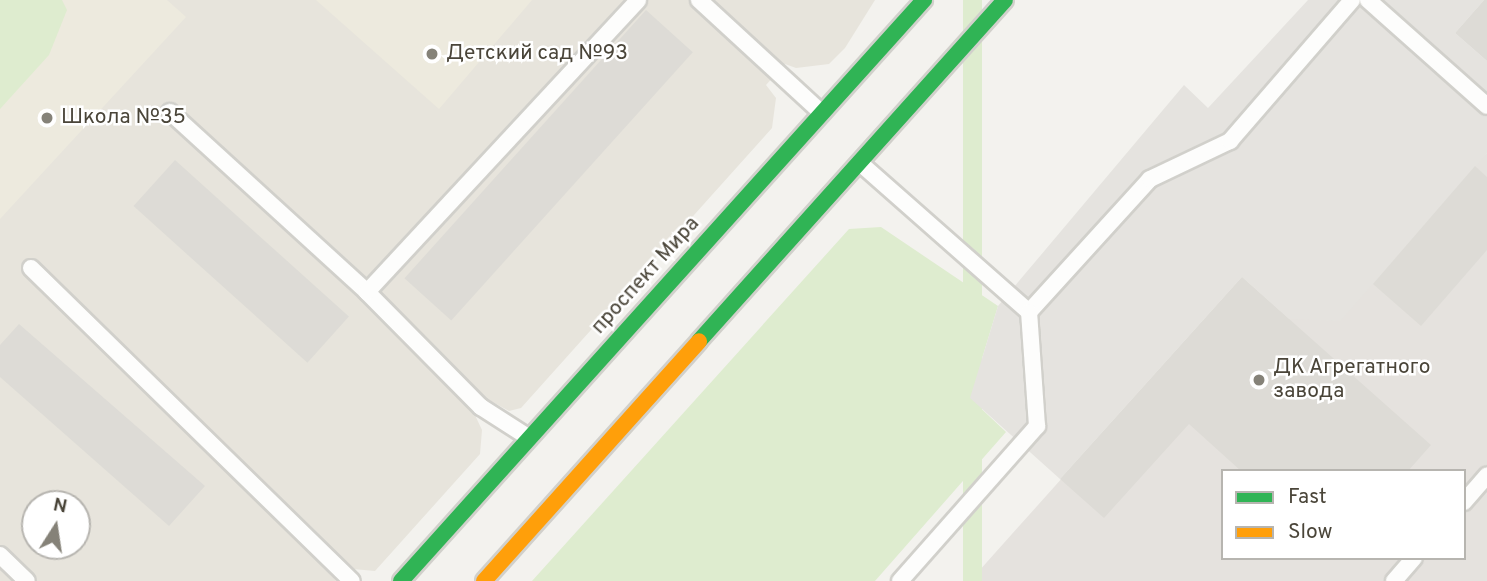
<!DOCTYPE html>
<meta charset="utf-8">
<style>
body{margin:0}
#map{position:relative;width:1487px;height:581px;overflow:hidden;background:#f3f2ee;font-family:Overpass,sans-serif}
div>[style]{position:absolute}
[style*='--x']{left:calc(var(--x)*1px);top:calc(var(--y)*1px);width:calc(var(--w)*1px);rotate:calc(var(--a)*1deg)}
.residential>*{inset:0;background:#e7e4dc}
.industrial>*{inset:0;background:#e5e2de}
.education>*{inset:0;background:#edeade}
.green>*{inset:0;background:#deeccf;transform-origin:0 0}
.parking>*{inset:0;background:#e5e3df}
.building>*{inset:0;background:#dddbd6;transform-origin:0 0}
.roads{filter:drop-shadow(2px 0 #d1d0cb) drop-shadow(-2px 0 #d1d0cb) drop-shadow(0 2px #d1d0cb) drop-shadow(0 -2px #d1d0cb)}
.lane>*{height:16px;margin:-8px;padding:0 8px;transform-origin:8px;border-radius:8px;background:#fdfdfc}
.fast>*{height:16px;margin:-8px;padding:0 8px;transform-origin:8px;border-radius:8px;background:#30b455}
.slow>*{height:16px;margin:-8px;padding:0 8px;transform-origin:8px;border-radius:8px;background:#ff9f0a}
.dots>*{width:19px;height:19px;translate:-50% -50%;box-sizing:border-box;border:4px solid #fff;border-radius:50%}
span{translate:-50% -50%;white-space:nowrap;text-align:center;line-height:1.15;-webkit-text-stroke:5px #fff;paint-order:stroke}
.poi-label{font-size:21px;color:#4a4539}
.left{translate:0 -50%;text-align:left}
.street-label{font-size:21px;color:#4a4539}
.legend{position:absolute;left:1221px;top:469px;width:245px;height:91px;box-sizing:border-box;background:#fff;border:2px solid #b7b5b0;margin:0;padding:9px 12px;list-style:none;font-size:21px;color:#4a4539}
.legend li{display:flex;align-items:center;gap:14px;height:35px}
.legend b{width:35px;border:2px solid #b7b5b0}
.north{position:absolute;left:21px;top:490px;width:70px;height:70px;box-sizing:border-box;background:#fff;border:2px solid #b7b5b0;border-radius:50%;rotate:12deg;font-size:19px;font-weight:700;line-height:28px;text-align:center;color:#4a4539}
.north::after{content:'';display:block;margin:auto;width:24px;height:32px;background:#858278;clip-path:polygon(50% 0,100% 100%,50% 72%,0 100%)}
</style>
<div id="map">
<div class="residential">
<i style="clip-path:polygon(evenodd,0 0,875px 0,845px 48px,829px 64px,796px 68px,785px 64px,766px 85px,776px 98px,772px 128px,521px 408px,509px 411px,489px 400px,474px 413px,482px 430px,480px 454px,375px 571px,353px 569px,343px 559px,330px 573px,336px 581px,0 581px,0 0,35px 504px,77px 504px,77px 546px,35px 546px,35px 504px)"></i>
</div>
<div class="industrial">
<i style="clip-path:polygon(evenodd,1487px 153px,1487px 581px,970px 581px,1242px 277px,1289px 319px,1487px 153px,1223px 471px,1464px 471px,1464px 558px,1223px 558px,1223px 471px)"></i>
</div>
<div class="education">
<i style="clip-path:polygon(0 0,167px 0,186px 17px,0 219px)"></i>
<i style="clip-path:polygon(316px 0,532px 0,439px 109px)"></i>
</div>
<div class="green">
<i style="clip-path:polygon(0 0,62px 0,67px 10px,49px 55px,0 109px)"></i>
<i style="left:963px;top:0;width:19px;height:782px"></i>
<i style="clip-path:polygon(881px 227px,998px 306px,970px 398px,1006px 432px,875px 581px,532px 581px,849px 229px)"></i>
</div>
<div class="parking">
<i style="clip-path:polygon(1308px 0,1484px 0,1455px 33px,1487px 61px,1487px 153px,1340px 321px,1289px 319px,1242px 277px,1060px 479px,970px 398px,998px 306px,1184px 85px,1208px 108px)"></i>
</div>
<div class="building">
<i style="clip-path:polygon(1484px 0,1487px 0,1487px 61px,1455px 33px)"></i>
<i style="left:646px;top:10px;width:63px;height:361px;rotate:42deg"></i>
<i style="left:175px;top:160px;width:234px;height:62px;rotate:42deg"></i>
<i style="clip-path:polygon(1475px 166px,1487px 177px,1487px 250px,1421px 326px,1373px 284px)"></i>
<i style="clip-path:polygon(1242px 277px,1431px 445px,1408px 471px,1241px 471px,1189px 424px,1104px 518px,1060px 479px)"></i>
<i style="clip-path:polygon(19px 324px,205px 486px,169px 526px,0 377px,0 345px)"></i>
</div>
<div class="roads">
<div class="lane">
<i style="--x:699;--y:0;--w:166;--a:42.6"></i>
<i style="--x:1368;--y:0;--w:159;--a:41.7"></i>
<i style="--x:170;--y:112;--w:267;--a:42.4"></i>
<i style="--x:367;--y:292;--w:162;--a:45.3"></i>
<i style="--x:481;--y:407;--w:56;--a:32.6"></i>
<i style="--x:860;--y:163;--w:225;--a:41.4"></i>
<i style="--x:1029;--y:312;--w:180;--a:-47.7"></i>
<i style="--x:1150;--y:179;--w:89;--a:-25.4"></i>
<i style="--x:1230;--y:141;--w:186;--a:-49.1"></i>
<i style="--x:31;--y:268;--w:448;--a:44.3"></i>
<i style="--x:367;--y:292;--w:398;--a:-47.1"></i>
<i style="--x:1464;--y:502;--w:35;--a:-49"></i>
<i style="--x:0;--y:555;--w:37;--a:44"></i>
<i style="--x:900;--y:581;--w:207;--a:-48.5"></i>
<i style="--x:1037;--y:426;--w:114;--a:-94"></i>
<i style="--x:1394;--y:581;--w:30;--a:-49"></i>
</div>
<div class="fast">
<i style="--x:699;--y:341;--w:458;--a:-48.1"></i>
<i style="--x:401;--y:581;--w:782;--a:-48.01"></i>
</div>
<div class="slow">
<i style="--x:484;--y:581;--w:322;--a:-48.1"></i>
</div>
</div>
<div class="dots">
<i style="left:432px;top:54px;background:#858278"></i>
<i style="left:47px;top:118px;background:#858278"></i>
<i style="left:1259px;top:380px;background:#858278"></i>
</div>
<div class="poi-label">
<span class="left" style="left:446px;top:54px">Детский сад №93</span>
<span class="left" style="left:61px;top:118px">Школа №35</span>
<span class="left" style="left:1273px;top:380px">ДК Агрегатного<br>завода</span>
</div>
<div class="street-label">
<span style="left:646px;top:276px;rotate:-48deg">проспект Мира</span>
</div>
<ul class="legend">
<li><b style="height:9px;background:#30b455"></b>Fast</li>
<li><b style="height:9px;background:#ff9f0a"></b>Slow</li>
</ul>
<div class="north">N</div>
</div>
